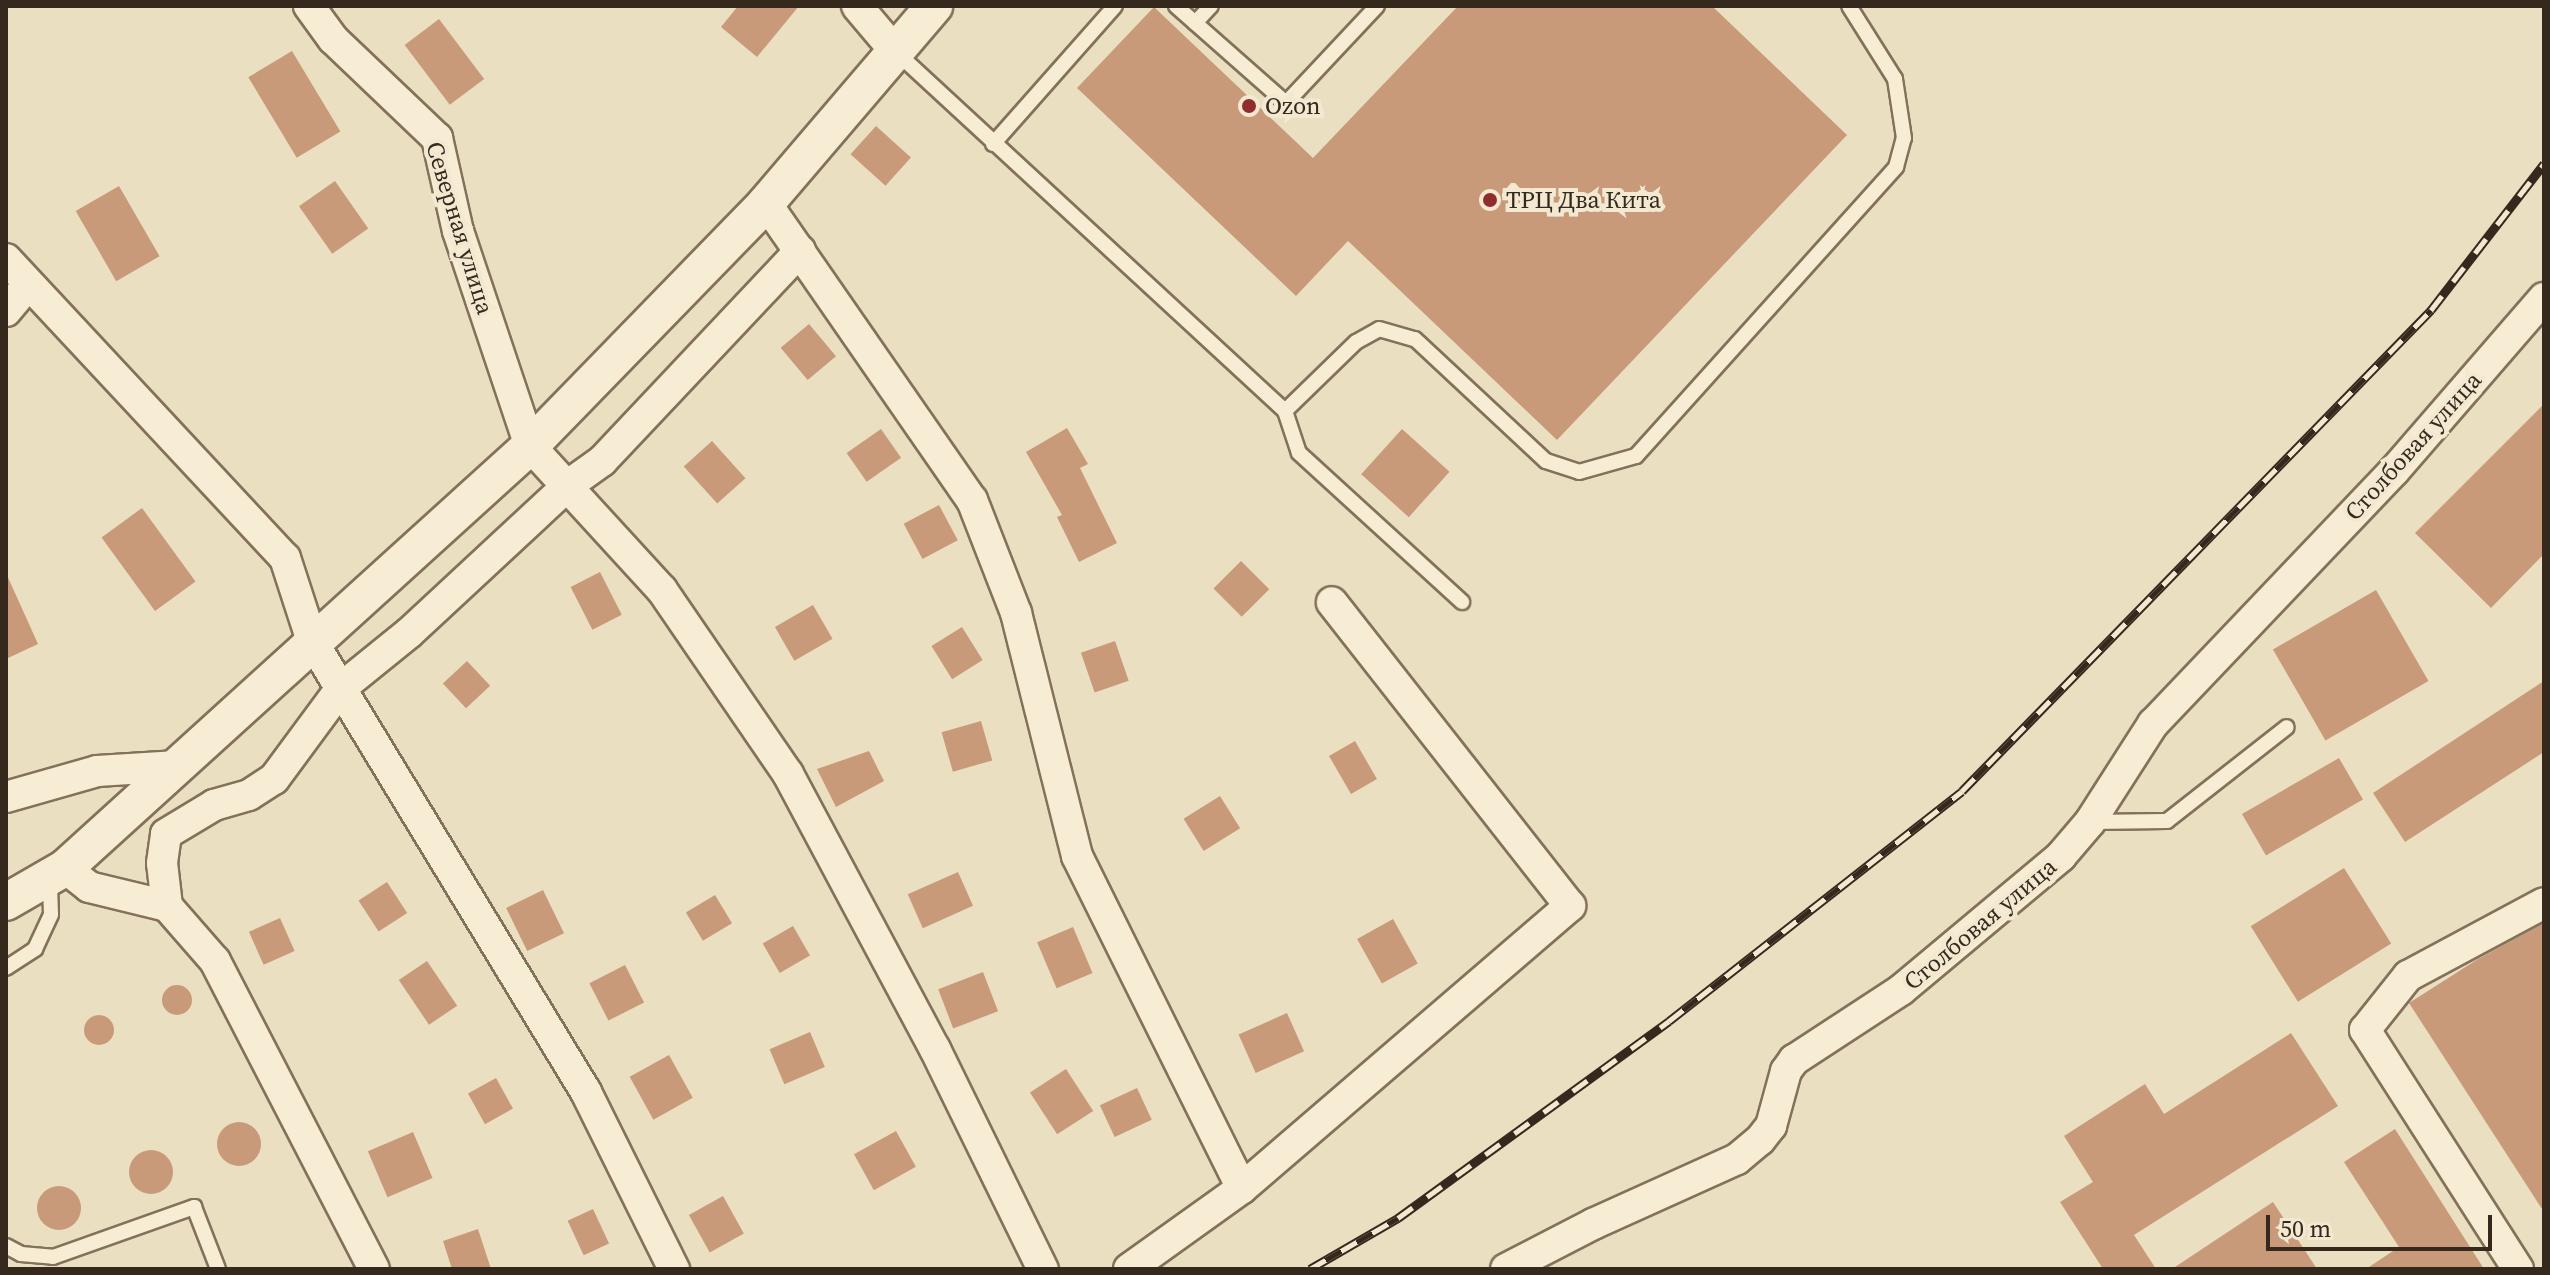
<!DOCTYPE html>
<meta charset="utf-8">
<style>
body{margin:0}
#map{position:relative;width:2550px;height:1275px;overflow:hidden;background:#ebdfc2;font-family:"Source Serif 4",serif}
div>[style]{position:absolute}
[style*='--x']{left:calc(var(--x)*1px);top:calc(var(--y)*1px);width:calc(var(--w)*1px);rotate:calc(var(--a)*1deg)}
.building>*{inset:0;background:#c89a7a;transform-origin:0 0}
.round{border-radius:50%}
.roads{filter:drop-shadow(2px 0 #84715a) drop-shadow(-2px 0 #84715a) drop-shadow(0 2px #84715a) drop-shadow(0 -2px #84715a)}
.service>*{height:14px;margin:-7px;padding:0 7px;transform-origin:7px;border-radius:7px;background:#f7edd5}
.minor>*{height:30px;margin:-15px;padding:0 15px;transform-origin:15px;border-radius:15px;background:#f7edd5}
.tertiary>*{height:36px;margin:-18px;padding:0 18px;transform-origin:18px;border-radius:18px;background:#f7edd5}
.rail>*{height:9px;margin-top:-4.5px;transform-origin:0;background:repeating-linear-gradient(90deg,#f3e9d1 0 18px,#35291e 0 36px);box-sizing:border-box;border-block:2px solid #35291e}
.dots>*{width:22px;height:22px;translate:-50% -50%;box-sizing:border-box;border:4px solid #f3e9d1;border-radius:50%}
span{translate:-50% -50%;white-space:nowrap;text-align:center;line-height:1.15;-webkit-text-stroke:8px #f3e9d1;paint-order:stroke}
.poi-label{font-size:24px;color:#35291e}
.left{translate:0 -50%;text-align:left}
.street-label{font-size:24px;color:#35291e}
.frame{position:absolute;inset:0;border:8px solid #35291e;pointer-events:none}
.scale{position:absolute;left:2266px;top:1215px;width:226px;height:36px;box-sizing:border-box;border:4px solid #35291e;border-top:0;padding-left:10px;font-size:24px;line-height:28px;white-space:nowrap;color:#35291e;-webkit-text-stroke:6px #f3e9d1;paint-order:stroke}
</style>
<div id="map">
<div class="building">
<i style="clip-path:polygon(738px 6px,799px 6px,757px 57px,721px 27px)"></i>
<i style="clip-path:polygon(1458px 6px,1712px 6px,1847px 135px,1557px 440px,1348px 241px,1296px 296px,1077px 88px,1154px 7px,1313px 158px)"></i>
<i style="left:439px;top:19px;width:75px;height:43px;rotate:53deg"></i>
<i style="left:292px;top:51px;width:94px;height:51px;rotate:59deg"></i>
<i style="left:876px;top:126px;width:47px;height:38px;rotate:42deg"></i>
<i style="left:335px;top:181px;width:58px;height:44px;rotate:55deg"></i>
<i style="left:119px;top:186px;width:81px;height:50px;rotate:60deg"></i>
<i style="left:809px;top:324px;width:42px;height:37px;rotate:50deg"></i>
<i style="clip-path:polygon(2544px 404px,2544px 554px,2491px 608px,2415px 533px)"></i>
<i style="clip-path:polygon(1067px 428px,1088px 464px,1080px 468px,1117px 543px,1079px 562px,1057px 517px,1062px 515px,1026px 452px)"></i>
<i style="left:881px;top:429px;width:35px;height:42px;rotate:55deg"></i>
<i style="left:1402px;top:429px;width:64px;height:61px;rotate:42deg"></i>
<i style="left:712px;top:441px;width:50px;height:38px;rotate:48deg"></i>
<i style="left:939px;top:505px;width:40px;height:40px;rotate:62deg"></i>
<i style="left:142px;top:508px;width:91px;height:50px;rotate:54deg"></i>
<i style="left:1241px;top:561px;width:40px;height:39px;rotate:45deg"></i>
<i style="left:600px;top:572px;width:48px;height:33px;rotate:63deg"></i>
<i style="clip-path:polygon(6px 573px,38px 644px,6px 659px)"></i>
<i style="left:2376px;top:590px;width:105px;height:119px;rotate:60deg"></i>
<i style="left:813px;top:605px;width:39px;height:44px;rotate:60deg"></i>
<i style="left:962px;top:627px;width:39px;height:36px;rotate:58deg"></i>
<i style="left:1115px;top:641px;width:42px;height:36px;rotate:71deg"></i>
<i style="left:467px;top:661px;width:34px;height:33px;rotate:47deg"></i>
<i style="clip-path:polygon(2544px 681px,2544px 752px,2405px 842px,2373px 793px)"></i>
<i style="left:981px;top:721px;width:41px;height:41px;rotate:74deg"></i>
<i style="left:1355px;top:741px;width:44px;height:30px;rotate:60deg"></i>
<i style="clip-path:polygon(869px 751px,884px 781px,836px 807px,817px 769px)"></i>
<i style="left:2339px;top:758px;width:48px;height:112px;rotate:60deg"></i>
<i style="left:1220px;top:796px;width:38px;height:43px;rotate:58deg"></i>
<i style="left:2344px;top:868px;width:89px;height:110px;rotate:58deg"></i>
<i style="left:958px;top:872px;width:37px;height:55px;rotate:66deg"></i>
<i style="left:387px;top:882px;width:37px;height:34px;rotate:57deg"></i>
<i style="left:543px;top:890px;width:48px;height:41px;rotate:64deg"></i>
<i style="left:715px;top:895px;width:33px;height:34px;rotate:59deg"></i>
<i style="left:280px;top:918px;width:36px;height:34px;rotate:66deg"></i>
<i style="left:1393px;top:919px;width:51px;height:41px;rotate:61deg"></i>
<i style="clip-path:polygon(2544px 923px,2544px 1212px,2409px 1003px,2478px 959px)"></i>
<i style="left:793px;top:926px;width:34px;height:35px;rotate:60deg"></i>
<i style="left:1073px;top:927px;width:50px;height:39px;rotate:67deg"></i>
<i style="left:427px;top:961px;width:54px;height:34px;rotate:56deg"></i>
<i style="left:625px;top:965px;width:42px;height:40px;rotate:63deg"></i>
<i style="left:983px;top:972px;width:42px;height:48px;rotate:69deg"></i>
<i class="round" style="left:162px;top:985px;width:30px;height:30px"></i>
<i style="left:1287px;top:1013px;width:42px;height:53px;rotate:66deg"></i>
<i class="round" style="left:84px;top:1015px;width:30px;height:30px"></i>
<i style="left:810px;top:1032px;width:38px;height:44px;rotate:67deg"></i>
<i style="clip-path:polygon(2291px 1033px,2338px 1106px,2134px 1235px,2156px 1269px,2103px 1269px,2060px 1202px,2093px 1182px,2064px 1136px,2145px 1084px,2164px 1114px)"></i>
<i style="left:669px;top:1055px;width:49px;height:45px;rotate:61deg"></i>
<i style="left:1066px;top:1069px;width:50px;height:43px;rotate:57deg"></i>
<i style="left:496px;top:1078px;width:35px;height:32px;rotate:61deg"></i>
<i style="left:1137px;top:1088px;width:35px;height:41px;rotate:65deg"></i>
<i class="round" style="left:217px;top:1122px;width:44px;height:44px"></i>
<i style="clip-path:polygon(2395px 1129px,2484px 1269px,2366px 1269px,2399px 1247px,2344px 1162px)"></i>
<i style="left:896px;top:1131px;width:41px;height:48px;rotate:61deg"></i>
<i style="left:413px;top:1132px;width:50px;height:49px;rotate:67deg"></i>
<i class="round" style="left:129px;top:1150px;width:44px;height:44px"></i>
<i class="round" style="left:37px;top:1186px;width:44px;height:44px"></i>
<i style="left:723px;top:1196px;width:43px;height:39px;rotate:61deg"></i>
<i style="clip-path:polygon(2273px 1202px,2317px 1269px,2172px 1269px)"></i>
<i style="left:593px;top:1209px;width:38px;height:28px;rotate:65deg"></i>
<i style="clip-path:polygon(478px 1229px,491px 1269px,452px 1269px,443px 1241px)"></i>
</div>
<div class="roads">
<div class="service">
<i style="--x:1176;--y:6;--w:147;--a:41.4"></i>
<i style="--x:1286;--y:103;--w:133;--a:-46.8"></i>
<i style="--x:1195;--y:23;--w:23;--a:-47"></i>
<i style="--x:895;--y:51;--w:531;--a:42.71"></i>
<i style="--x:1285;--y:411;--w:99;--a:-44.2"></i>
<i style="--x:1356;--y:342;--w:26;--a:-29"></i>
<i style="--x:1379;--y:329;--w:37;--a:16"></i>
<i style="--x:1415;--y:339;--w:179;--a:43"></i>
<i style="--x:1546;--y:461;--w:35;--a:18"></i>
<i style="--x:1579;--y:472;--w:59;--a:-15.7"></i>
<i style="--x:1636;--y:456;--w:389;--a:-48"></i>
<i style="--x:1896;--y:167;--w:30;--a:-75"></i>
<i style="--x:1904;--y:138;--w:60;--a:-98.7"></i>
<i style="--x:1895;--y:79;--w:86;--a:-122.2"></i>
<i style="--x:993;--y:144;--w:184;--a:-48.5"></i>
<i style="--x:1285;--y:411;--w:44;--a:71.6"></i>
<i style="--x:1299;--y:453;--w:221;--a:42.4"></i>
<i style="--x:2090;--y:822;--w:77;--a:-0.7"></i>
<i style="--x:2167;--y:821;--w:152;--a:-38.1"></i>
<i style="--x:6;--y:968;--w:35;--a:-33"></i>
<i style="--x:35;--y:949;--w:38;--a:-65"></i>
<i style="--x:51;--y:914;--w:34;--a:-92"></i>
<i style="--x:6;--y:1246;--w:17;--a:28"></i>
<i style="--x:21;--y:1254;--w:32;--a:5"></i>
<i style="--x:53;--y:1257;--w:150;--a:-19.5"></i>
<i style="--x:194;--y:1207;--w:66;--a:68.8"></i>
</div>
<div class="minor">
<i style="--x:309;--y:6;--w:41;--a:54"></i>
<i style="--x:333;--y:39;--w:144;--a:43.6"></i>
<i style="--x:437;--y:138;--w:95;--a:77.3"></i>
<i style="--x:458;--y:231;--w:227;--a:71.5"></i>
<i style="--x:530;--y:446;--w:195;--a:47.5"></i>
<i style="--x:662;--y:590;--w:223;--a:55.6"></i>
<i style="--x:788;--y:774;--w:312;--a:61.9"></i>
<i style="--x:935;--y:1049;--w:245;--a:63.9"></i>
<i style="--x:857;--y:6;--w:59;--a:49.8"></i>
<i style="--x:766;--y:203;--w:361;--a:55.3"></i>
<i style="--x:972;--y:500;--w:121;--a:68.7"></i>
<i style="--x:1016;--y:613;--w:251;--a:75.9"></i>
<i style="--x:1077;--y:856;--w:371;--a:63.6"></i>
<i style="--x:6;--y:259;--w:409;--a:47"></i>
<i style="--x:285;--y:558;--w:87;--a:72"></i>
<i style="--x:312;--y:641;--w:528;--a:58.72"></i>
<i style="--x:586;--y:1092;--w:198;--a:63.6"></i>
<i style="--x:6;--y:311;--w:35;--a:-50"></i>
<i style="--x:6;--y:797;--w:95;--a:-15.9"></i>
<i style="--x:97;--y:771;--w:81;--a:-3.5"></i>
<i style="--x:65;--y:868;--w:31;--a:38"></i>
<i style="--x:89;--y:887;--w:80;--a:13.7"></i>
<i style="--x:374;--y:1269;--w:347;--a:-117.3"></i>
<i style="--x:215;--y:961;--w:73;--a:-131.1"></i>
<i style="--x:167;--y:906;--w:43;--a:-96.6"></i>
<i style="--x:162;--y:863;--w:29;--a:-82"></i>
<i style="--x:166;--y:834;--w:56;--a:-31.1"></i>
<i style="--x:214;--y:805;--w:36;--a:-16"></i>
<i style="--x:249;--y:795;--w:30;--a:-33"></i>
<i style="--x:274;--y:779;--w:113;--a:-53.6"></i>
<i style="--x:341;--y:688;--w:87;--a:-39"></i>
<i style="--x:409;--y:633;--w:216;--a:-42.9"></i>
<i style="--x:567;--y:486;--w:43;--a:-35.5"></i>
<i style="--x:602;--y:461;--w:289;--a:-46.7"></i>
<i style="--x:1129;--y:1269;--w:139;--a:-35.6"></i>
<i style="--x:1242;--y:1188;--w:433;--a:-40.7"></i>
<i style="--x:1570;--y:906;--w:386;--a:-128.1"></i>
<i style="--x:1506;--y:1269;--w:98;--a:-27.3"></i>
<i style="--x:1593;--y:1224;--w:158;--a:-24.3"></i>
<i style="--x:1737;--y:1159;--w:30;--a:-40"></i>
<i style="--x:1760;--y:1140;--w:18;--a:-52"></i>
<i style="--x:1771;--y:1126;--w:57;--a:-74.7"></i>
<i style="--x:1786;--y:1071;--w:14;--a:-54"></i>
<i style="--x:1794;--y:1060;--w:128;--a:-33.2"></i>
<i style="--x:1901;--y:990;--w:209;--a:-39.9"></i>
<i style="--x:2061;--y:856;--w:45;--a:-49.5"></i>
<i style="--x:2090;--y:822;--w:117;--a:-57.3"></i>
<i style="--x:2153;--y:724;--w:349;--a:-46.4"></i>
<i style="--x:2394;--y:471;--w:229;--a:-49.1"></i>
<i style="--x:2518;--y:1269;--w:284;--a:-122.6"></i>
<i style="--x:2365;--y:1030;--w:69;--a:-51.5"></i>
<i style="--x:2408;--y:976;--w:154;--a:-28.2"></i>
</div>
<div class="tertiary">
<i style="--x:6;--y:902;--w:68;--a:-30"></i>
<i style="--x:65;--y:868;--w:628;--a:-42.22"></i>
<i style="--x:530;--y:446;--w:339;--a:-45.8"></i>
<i style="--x:766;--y:203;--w:259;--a:-49.5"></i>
</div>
</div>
<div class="rail">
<i style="--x:1310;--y:1269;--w:102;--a:-30.1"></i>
<i style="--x:1398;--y:1218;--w:335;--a:-36"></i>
<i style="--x:1669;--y:1021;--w:372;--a:-38.1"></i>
<i style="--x:1962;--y:791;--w:672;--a:-45.72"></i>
<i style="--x:2431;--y:310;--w:185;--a:-52.3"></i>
</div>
<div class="dots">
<i style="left:1249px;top:106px;background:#902d2e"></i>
<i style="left:1490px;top:200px;background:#902d2e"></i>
</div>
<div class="poi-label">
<span class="left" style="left:1265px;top:106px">Ozon</span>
<span class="left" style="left:1506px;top:200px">ТРЦ Два Кита</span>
</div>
<div class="street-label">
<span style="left:460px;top:228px;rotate:73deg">Северная улица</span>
<span style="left:2413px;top:446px;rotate:-48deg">Столбовая улица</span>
<span style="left:1980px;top:924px;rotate:-40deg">Столбовая улица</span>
</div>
<div class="frame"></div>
<div class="scale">50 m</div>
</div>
